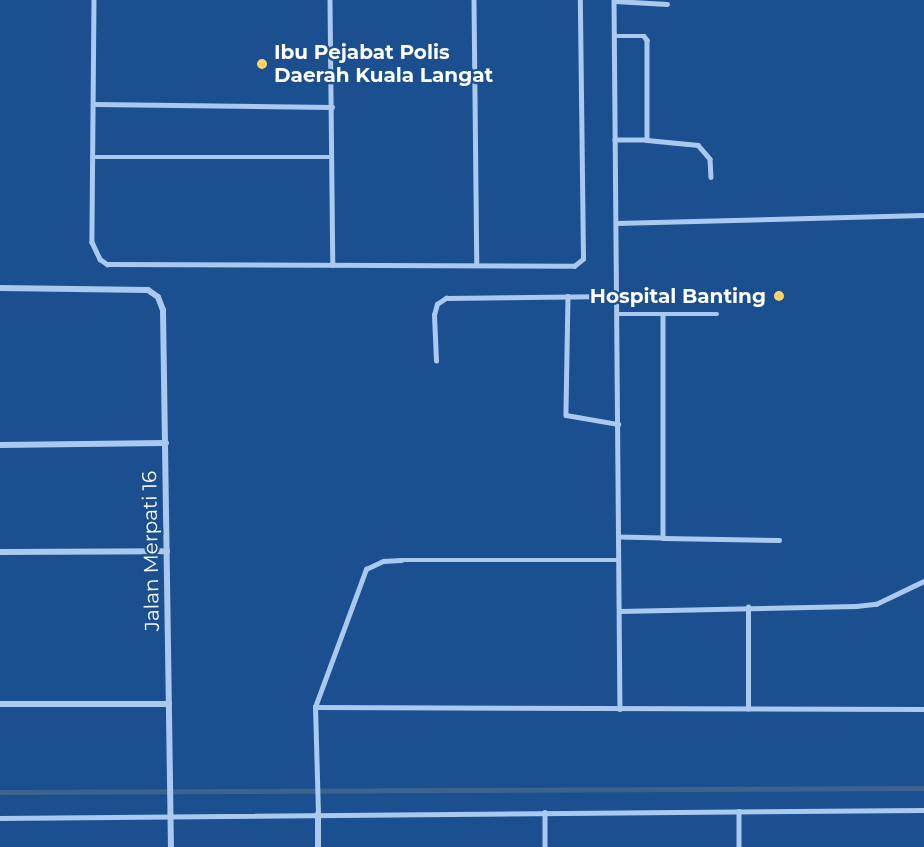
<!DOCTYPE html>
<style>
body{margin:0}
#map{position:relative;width:924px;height:847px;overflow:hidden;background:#1b4f8f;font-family:Montserrat,sans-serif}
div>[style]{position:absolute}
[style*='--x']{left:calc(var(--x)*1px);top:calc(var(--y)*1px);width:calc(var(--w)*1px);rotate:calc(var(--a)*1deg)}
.stream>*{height:5px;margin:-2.5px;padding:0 2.5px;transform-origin:2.5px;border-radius:2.5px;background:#3c6290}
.service>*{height:4.5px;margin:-2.25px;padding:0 2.25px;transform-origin:2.25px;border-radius:2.25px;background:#a9c9ee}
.minor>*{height:6px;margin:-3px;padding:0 3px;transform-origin:3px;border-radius:3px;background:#a9c9ee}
.dots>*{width:16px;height:16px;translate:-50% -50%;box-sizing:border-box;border:3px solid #1b4f8f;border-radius:50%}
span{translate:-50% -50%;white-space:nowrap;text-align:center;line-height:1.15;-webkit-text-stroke:4.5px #1b4f8f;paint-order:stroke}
.poi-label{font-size:20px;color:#fff;font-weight:700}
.left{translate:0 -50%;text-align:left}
.right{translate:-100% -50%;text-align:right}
.street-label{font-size:20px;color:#fff}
</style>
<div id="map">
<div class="stream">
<i style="--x:0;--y:792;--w:924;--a:-0.25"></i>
</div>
<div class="service">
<i style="--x:94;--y:0;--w:242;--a:90.5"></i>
<i style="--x:92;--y:242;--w:19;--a:65"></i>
<i style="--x:100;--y:259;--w:9;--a:36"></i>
<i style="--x:107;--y:264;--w:467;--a:0.2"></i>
<i style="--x:574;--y:266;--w:11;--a:-38"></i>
<i style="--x:583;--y:259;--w:259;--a:-90.7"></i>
<i style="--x:330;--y:0;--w:265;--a:89.4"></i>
<i style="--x:474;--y:0;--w:265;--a:89.4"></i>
<i style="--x:614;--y:0;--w:709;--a:89.52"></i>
<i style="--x:614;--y:1;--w:53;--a:3.2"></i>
<i style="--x:615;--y:36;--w:29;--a:0"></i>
<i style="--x:644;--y:36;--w:5;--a:53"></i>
<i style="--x:647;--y:40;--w:100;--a:90"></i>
<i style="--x:647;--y:140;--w:32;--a:180"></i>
<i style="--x:95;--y:104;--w:237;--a:0.7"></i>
<i style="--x:647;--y:140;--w:51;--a:5.6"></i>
<i style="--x:698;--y:145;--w:18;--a:49"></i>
<i style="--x:710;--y:159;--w:18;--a:87"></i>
<i style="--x:96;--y:157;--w:236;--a:0"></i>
<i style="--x:616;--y:223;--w:308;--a:-1.5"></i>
<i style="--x:568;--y:296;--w:119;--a:91"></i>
<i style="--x:566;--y:415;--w:53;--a:9.8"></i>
<i style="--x:617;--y:314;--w:46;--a:0"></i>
<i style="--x:663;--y:314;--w:224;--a:90"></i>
<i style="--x:663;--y:538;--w:44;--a:-178.7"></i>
<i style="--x:663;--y:314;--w:54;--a:0"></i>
<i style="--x:436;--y:361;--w:46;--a:-92.5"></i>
<i style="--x:434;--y:315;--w:11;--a:-75"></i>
<i style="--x:437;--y:304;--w:11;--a:-34"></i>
<i style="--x:446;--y:298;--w:171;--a:-0.7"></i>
<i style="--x:663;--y:538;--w:116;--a:1"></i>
<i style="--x:620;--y:611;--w:236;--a:-1.2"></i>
<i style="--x:856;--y:606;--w:20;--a:-6"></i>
<i style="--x:876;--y:604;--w:53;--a:-25.6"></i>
<i style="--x:315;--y:707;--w:609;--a:0.19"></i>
<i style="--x:748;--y:709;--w:102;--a:-90"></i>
<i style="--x:739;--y:811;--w:36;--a:90"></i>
<i style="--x:545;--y:812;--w:35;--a:90"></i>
<i style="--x:318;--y:814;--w:107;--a:-91.6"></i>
<i style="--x:315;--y:707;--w:147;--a:-69.7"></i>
<i style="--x:366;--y:569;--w:19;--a:-25"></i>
<i style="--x:383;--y:561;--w:18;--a:-3"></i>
<i style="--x:401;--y:560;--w:218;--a:0"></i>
<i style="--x:0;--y:818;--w:924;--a:-0.5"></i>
</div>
<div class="minor">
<i style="--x:0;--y:288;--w:148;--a:0.8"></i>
<i style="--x:148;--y:290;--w:12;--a:35"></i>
<i style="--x:158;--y:297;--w:14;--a:69"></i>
<i style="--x:163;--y:310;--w:537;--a:89.15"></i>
<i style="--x:0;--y:445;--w:166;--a:-0.7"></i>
<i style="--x:0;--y:552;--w:167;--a:-0.3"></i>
<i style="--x:0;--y:704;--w:169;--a:0"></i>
<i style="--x:318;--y:814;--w:33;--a:90"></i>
</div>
<div class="dots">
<i style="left:262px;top:64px;background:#ffd166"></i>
<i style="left:779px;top:296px;background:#ffd166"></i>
</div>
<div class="poi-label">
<span class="left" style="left:274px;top:64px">Ibu Pejabat Polis<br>Daerah Kuala Langat</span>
<span class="right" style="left:766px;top:296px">Hospital Banting</span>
</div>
<div class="street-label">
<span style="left:151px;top:551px;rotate:-91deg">Jalan Merpati 16</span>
</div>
</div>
